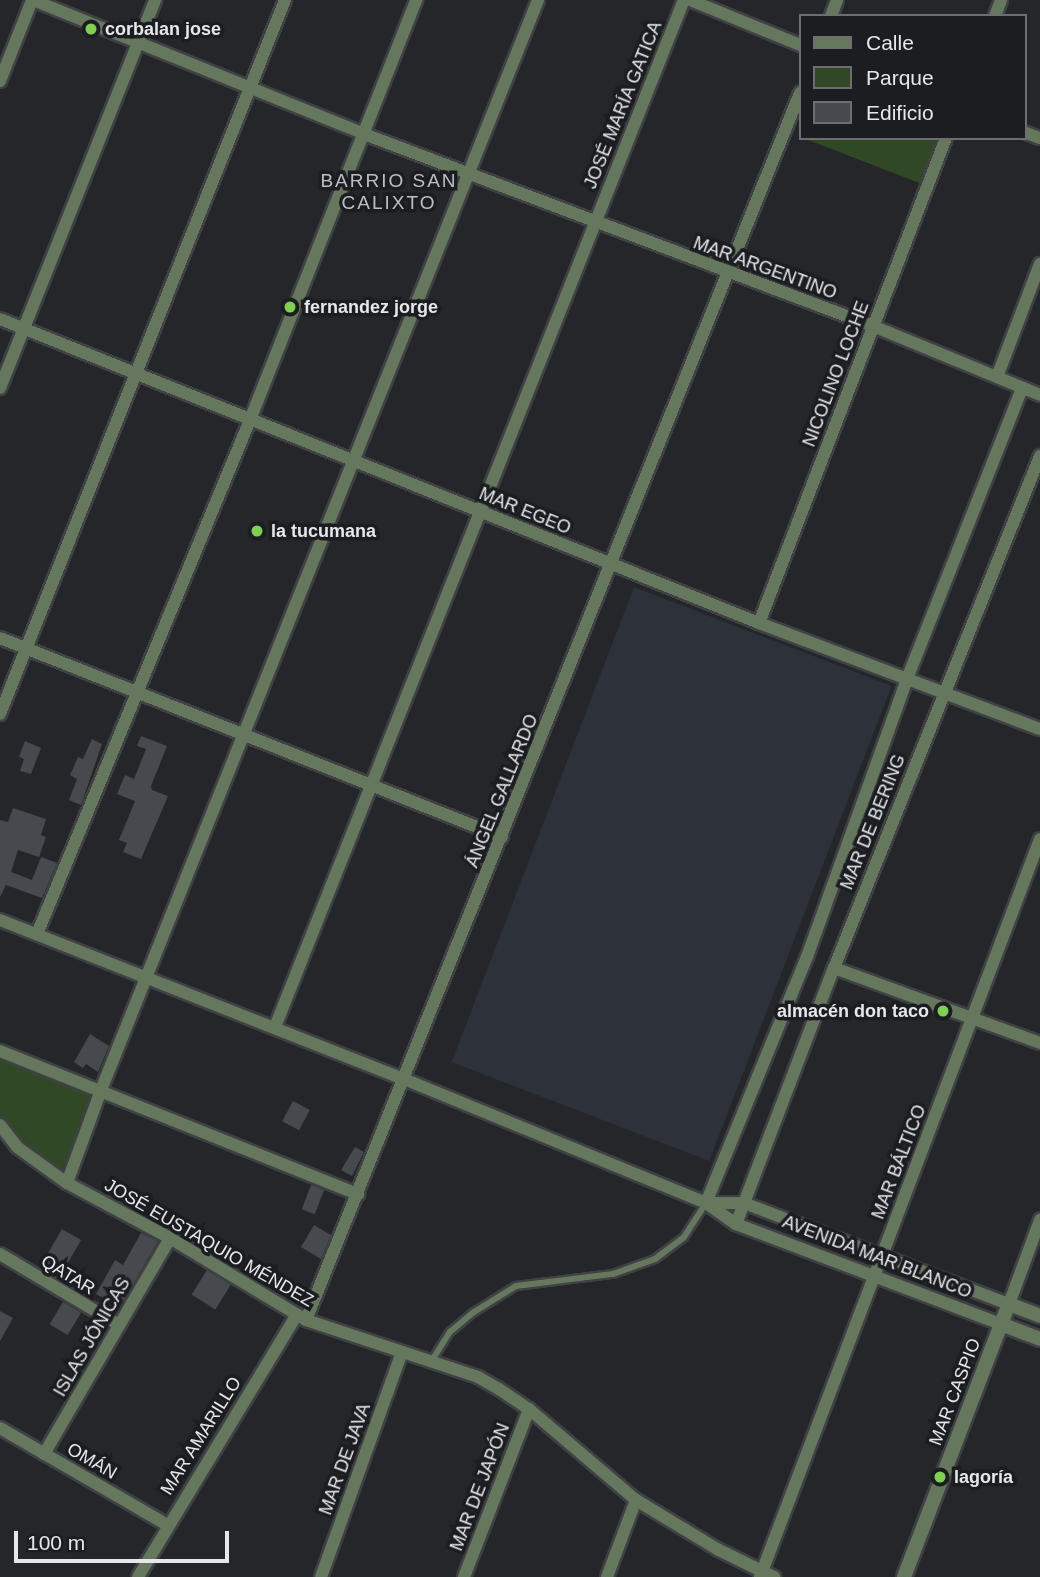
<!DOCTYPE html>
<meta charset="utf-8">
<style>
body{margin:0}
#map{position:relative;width:1040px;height:1577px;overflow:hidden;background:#24262a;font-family:Arial,sans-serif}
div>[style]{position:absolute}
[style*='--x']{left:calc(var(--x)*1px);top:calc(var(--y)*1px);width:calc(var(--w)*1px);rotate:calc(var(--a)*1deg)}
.built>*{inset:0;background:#2c313a;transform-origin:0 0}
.green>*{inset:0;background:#304825}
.building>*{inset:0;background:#46494d;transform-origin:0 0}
.roads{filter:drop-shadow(2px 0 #3f4145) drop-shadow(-2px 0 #3f4145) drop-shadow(0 2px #3f4145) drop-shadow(0 -2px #3f4145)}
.service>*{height:6px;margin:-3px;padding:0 3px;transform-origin:3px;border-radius:3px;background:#65775d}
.minor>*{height:12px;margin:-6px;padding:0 6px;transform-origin:6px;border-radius:6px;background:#65775d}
.tertiary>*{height:14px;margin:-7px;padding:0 7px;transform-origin:7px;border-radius:7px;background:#65775d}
.dots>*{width:19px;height:19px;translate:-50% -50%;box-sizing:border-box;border:4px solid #1b1d21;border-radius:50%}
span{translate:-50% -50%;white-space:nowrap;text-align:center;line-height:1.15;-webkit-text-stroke:7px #1b1d21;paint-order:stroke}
.poi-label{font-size:18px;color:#e6e7ea;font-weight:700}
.left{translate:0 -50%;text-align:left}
.right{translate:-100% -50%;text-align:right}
.street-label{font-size:18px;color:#e6e7ea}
.neighbourhood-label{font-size:19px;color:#bbbec3;letter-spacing:2px}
.legend{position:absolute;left:799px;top:14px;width:228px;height:126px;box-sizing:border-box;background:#1b1d21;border:2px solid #6c6e71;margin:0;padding:9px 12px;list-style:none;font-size:21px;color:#e6e7ea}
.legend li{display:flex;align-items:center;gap:14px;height:35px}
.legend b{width:35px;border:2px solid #6c6e71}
.scale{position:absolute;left:14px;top:1531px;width:215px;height:32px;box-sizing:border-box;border:4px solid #e6e7ea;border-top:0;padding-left:9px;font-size:21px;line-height:24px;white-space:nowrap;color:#e6e7ea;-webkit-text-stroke:5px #1b1d21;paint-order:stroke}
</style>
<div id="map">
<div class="built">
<i style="left:634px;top:587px;width:276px;height:509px;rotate:21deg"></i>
</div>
<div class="green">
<i style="clip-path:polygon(803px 138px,940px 138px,922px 184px)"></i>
<i style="clip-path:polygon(0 1052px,100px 1091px,67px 1181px,27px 1154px,0 1123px)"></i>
</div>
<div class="building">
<i style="clip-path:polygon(141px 736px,167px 746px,151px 786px,152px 790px,168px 796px,141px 859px,123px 852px,127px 843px,119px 840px,135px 801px,117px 794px,125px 775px,134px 779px,146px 749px,137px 746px)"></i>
<i style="clip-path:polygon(92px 739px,102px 744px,81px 805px,69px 800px,77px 779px,70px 775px,78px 757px,83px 759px)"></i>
<i style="clip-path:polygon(25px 741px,41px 748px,31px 774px,20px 771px,24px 759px,19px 757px)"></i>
<i style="clip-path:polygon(13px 808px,46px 819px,41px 835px,46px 837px,39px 857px,18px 850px,11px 872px,32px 880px,41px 857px,57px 863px,42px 898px,6px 885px,0 897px,0 820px,8px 822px)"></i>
<i style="clip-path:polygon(90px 1034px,109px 1046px,98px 1072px,86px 1064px,83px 1068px,74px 1062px)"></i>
<i style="left:293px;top:1101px;width:19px;height:23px;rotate:28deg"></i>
<i style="clip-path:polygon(355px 1147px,364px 1152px,352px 1176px,341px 1170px)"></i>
<i style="left:311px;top:1185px;width:14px;height:26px;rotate:21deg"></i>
<i style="clip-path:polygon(314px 1225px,331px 1235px,321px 1259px,301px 1247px)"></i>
<i style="left:62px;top:1229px;width:22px;height:42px;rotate:30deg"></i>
<i style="clip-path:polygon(141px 1233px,158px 1241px,120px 1307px,96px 1294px,115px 1260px,123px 1265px)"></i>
<i style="left:207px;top:1270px;width:28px;height:29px;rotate:32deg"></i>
<i style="left:63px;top:1302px;width:21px;height:26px;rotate:31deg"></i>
<i style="clip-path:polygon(0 1311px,13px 1318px,0 1341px)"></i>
</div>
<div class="roads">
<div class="service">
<i style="--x:431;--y:1362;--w:36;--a:-58"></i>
<i style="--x:450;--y:1332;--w:31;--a:-40"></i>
<i style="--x:474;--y:1312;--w:49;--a:-31.8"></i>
<i style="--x:516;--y:1286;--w:98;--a:-7.1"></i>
<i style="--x:613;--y:1274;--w:45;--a:-19.7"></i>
<i style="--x:655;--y:1259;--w:36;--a:-37"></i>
<i style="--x:684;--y:1237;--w:40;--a:-57.1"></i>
</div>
<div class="minor">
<i style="--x:33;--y:0;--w:357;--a:22"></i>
<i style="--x:364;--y:134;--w:544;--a:20.67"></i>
<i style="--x:873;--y:326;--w:181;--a:22.4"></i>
<i style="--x:690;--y:0;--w:119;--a:22.2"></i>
<i style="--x:831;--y:16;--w:17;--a:-69"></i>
<i style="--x:995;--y:16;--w:17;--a:-69"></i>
<i style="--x:0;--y:81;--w:87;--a:-68.4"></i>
<i style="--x:1024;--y:132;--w:17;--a:21"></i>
<i style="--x:0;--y:319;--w:818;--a:21.83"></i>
<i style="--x:759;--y:623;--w:300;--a:20.7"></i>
<i style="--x:997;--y:377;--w:121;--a:-69.2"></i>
<i style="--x:0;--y:388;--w:418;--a:-68.2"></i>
<i style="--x:759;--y:623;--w:520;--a:-68.92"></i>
<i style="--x:0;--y:638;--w:540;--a:21.62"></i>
<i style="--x:0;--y:714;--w:769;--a:-68.24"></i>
<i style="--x:0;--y:920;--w:434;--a:21.5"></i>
<i style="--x:404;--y:1079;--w:326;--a:22.3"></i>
<i style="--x:706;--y:1203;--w:38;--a:0"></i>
<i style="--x:744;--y:1203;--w:284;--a:20.9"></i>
<i style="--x:1009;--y:1304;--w:90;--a:-69.7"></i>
<i style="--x:37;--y:934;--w:556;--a:-67.49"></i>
<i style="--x:250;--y:420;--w:452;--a:-68.4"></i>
<i style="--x:834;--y:968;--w:219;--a:20"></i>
<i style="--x:275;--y:1027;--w:1105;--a:-68.29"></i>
<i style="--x:0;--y:1051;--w:386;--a:21.8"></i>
<i style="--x:0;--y:1125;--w:28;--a:52"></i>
<i style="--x:17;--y:1147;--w:62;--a:35.8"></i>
<i style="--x:67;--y:1183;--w:117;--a:28.1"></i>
<i style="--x:170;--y:1238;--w:159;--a:31.1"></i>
<i style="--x:306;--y:1320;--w:181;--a:18.3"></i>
<i style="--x:478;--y:1377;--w:24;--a:30"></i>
<i style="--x:499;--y:1389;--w:36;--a:34"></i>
<i style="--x:529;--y:1409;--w:140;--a:40.4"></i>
<i style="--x:636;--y:1500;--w:95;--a:31.2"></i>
<i style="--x:717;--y:1549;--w:64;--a:26.2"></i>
<i style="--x:67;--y:1183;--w:99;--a:-69.9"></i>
<i style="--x:101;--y:1090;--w:1174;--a:-68.15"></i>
<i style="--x:706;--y:1203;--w:266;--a:-67.7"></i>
<i style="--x:807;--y:957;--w:295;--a:-70.2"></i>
<i style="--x:907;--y:679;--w:313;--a:-68.4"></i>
<i style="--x:706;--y:1203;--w:37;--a:35"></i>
<i style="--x:736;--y:1224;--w:283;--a:20.7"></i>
<i style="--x:736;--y:1224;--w:274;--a:-69.1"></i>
<i style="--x:834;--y:968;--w:552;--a:-68.08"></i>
<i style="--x:0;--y:1254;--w:139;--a:30.8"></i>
<i style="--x:306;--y:1320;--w:1323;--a:-68.07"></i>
<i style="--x:0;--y:1428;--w:193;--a:30.1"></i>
<i style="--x:44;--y:1454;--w:250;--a:-59.7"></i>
<i style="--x:138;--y:1577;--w:307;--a:-58.8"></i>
<i style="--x:321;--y:1577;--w:239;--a:-70.2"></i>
<i style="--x:464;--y:1577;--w:180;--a:-68.8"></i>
<i style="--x:607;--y:1577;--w:82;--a:-69.4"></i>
<i style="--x:760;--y:1577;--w:789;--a:-69.22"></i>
</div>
<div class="tertiary">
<i style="--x:1001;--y:1324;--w:42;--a:21"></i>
<i style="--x:904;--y:1577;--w:292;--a:-69"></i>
<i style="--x:1009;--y:1304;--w:33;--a:21"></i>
</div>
</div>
<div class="dots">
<i style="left:91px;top:29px;background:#7fd052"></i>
<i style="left:290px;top:307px;background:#7fd052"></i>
<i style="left:257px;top:531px;background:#7fd052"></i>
<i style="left:943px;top:1011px;background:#7fd052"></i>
<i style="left:940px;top:1477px;background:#7fd052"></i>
</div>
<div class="poi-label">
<span class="left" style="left:105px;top:29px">corbalan jose</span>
<span class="left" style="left:304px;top:307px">fernandez jorge</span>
<span class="left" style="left:271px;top:531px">la tucumana</span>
<span class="right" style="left:929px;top:1011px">almacén don taco</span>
<span class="left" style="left:954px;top:1477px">lagoría</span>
</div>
<div class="street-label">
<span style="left:623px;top:105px;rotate:-68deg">JOSÉ MARÍA GATICA</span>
<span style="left:765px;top:268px;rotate:20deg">MAR ARGENTINO</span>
<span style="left:836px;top:374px;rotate:-69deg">NICOLINO LOCHE</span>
<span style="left:525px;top:511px;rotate:22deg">MAR EGEO</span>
<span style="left:502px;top:791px;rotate:-68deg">ÁNGEL GALLARDO</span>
<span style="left:873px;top:822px;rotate:-68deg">MAR DE BERING</span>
<span style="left:899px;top:1162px;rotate:-69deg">MAR BÁLTICO</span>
<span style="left:209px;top:1243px;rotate:30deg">JOSÉ EUSTAQUIO MÉNDEZ</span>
<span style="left:877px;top:1257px;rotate:21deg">AVENIDA MAR BLANCO</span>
<span style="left:68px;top:1275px;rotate:31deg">QATAR</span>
<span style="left:92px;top:1337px;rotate:-60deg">ISLAS JÓNICAS</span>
<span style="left:955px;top:1392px;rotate:-69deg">MAR CASPIO</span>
<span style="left:201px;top:1436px;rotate:-58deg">MAR AMARILLO</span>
<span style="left:345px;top:1459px;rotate:-70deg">MAR DE JAVA</span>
<span style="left:92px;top:1461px;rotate:30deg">OMÁN</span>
<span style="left:480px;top:1487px;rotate:-69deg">MAR DE JAPÓN</span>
</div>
<div class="neighbourhood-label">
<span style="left:389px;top:192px">BARRIO SAN<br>CALIXTO</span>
</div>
<ul class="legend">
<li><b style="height:9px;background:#65775d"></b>Calle</li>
<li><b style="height:19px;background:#304825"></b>Parque</li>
<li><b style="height:19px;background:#46494d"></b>Edificio</li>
</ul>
<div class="scale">100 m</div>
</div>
